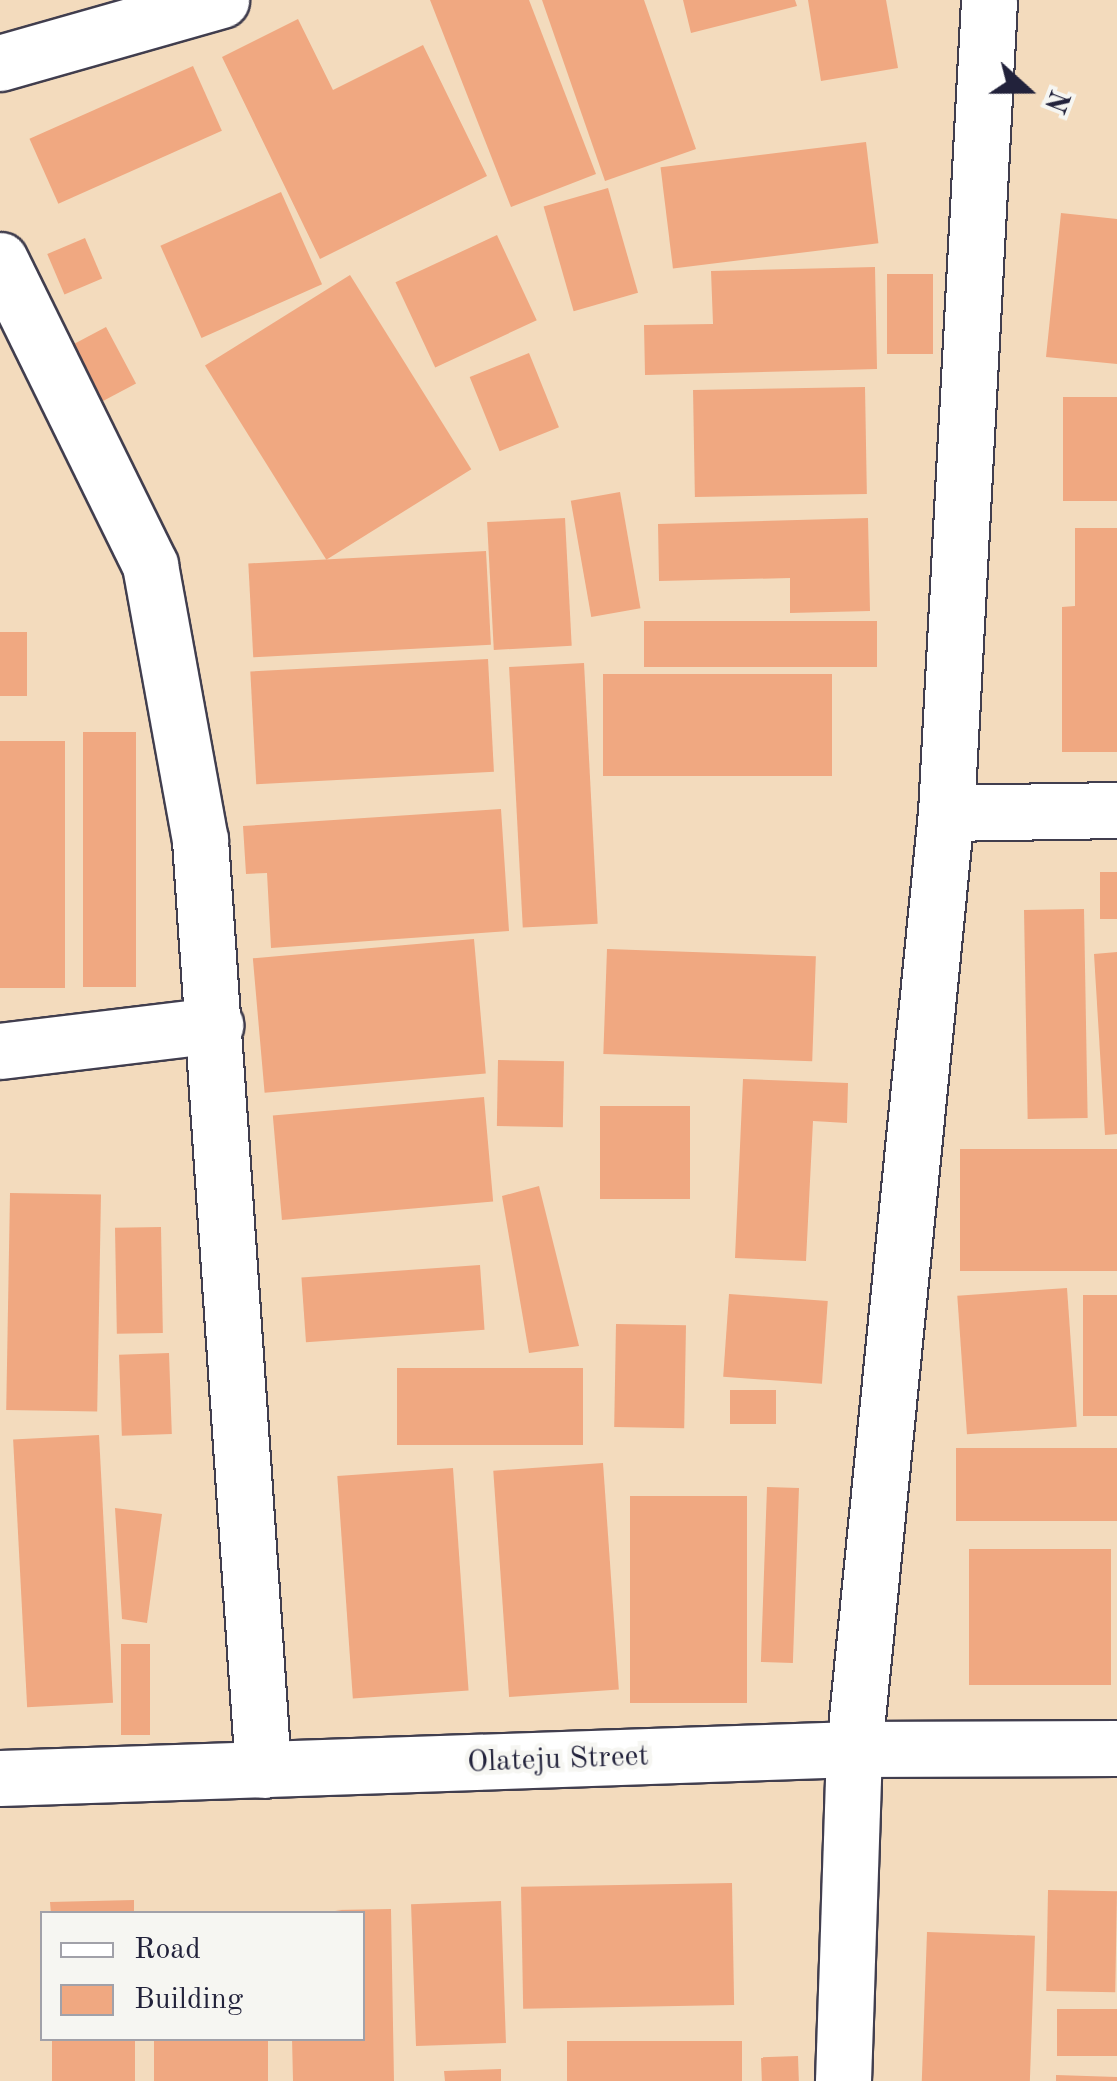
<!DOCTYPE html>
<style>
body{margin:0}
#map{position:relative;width:1117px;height:2081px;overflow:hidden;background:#f3dbbd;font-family:"Old Standard TT",serif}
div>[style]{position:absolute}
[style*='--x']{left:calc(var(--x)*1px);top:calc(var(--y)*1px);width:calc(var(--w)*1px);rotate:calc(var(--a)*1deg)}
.building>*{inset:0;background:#f0a881;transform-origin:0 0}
.roads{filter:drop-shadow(2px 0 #413e4e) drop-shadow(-2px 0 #413e4e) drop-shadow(0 2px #413e4e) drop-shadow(0 -2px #413e4e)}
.minor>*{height:55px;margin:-27.5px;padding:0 27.5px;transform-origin:27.5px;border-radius:27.5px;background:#fff}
.tertiary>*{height:55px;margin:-27.5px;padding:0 27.5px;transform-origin:27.5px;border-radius:27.5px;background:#fff}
span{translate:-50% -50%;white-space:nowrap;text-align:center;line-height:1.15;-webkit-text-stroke:9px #f6f6f2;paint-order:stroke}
.street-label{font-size:30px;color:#22223b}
.legend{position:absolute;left:40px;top:1911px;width:325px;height:130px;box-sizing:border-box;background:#f6f6f2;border:2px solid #a1a1a9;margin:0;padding:12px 18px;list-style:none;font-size:30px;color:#22223b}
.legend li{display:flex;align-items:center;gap:20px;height:50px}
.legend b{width:50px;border:2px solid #a1a1a9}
.north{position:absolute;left:977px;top:40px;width:100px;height:100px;-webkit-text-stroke:8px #f6f6f2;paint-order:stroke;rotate:111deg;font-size:28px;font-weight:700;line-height:40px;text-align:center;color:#22223b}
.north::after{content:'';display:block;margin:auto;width:35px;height:45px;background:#22223b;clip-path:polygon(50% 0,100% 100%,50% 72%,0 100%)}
</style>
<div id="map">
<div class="building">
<i style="clip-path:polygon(430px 0,529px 0,596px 174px,511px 207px)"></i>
<i style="clip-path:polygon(542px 0,644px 0,696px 149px,605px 181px)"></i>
<i style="clip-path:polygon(683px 0,795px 0,797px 6px,691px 33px)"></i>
<i style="clip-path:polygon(808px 0,886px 0,898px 68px,821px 81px)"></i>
<i style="clip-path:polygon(298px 19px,333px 90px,423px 45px,487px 176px,320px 259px,222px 57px)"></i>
<i style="left:193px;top:66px;width:71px;height:179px;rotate:66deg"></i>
<i style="left:866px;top:142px;width:102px;height:207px;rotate:83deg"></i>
<i style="left:608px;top:188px;width:109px;height:67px;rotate:74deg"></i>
<i style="left:281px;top:192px;width:101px;height:132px;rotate:66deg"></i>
<i style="clip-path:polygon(1061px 213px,1117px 219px,1117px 364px,1046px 357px)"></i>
<i style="left:497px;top:235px;width:94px;height:112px;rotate:65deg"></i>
<i style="left:85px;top:238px;width:44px;height:41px;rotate:67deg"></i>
<i style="clip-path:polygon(875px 267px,877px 369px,645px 375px,644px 325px,713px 324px,711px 271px)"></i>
<i style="left:887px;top:274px;width:46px;height:80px"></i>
<i style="left:350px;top:275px;width:229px;height:171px;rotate:58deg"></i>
<i style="left:106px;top:327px;width:64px;height:47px;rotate:62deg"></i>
<i style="left:529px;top:353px;width:80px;height:64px;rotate:68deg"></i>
<i style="left:865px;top:387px;width:107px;height:172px;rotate:89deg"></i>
<i style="left:1063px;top:397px;width:54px;height:104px"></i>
<i style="left:620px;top:492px;width:118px;height:50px;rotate:80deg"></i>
<i style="left:565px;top:518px;width:128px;height:78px;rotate:87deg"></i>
<i style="clip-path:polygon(868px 518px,870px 611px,790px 613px,790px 578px,659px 581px,658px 524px)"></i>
<i style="clip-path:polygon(1075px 528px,1117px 528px,1117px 752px,1062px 752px,1062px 607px,1075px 606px)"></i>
<i style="left:486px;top:551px;width:94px;height:238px;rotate:87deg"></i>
<i style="left:644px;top:621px;width:233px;height:46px"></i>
<i style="left:0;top:632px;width:27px;height:64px"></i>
<i style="left:488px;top:659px;width:113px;height:238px;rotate:87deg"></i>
<i style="left:584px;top:663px;width:261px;height:75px;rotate:87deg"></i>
<i style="left:603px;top:674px;width:229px;height:102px"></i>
<i style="left:83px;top:732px;width:53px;height:255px"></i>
<i style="left:65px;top:741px;width:247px;height:65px;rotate:90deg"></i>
<i style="clip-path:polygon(501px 809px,509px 931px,271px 948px,267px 873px,246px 874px,243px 826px)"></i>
<i style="left:1117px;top:872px;width:47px;height:17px;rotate:90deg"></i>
<i style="left:1084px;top:909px;width:209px;height:60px;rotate:89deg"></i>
<i style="left:474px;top:939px;width:135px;height:222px;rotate:85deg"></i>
<i style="left:607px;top:949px;width:209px;height:105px;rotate:2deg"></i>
<i style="clip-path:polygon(1117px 952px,1117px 1134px,1105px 1135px,1094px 954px)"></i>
<i style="left:498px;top:1060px;width:66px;height:66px;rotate:1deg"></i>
<i style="clip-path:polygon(743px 1079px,848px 1083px,847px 1123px,813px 1121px,806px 1261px,735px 1258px)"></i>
<i style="left:484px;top:1097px;width:105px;height:212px;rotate:85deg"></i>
<i style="left:600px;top:1106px;width:90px;height:93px"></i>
<i style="left:1117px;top:1149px;width:122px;height:157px;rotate:90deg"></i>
<i style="clip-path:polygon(539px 1186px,579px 1346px,529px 1353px,502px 1196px)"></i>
<i style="left:10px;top:1193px;width:91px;height:217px;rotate:1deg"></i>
<i style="left:161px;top:1227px;width:106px;height:46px;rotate:89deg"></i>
<i style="left:480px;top:1265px;width:65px;height:179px;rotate:86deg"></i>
<i style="left:1067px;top:1288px;width:139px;height:110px;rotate:86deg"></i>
<i style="left:729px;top:1294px;width:99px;height:83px;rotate:4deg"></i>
<i style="left:1117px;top:1295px;width:121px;height:34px;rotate:90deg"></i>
<i style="left:616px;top:1324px;width:70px;height:103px;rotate:1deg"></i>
<i style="left:169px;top:1353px;width:81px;height:50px;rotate:88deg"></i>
<i style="left:583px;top:1368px;width:77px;height:186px;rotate:90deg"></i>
<i style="left:730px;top:1390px;width:46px;height:34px"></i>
<i style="left:99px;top:1435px;width:268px;height:86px;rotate:87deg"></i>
<i style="left:1117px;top:1448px;width:73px;height:161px;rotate:90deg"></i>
<i style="left:603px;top:1463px;width:227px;height:110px;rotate:86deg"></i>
<i style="left:453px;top:1468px;width:223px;height:116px;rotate:86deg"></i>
<i style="left:767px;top:1487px;width:32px;height:175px;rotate:2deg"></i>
<i style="left:630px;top:1496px;width:117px;height:207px"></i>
<i style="clip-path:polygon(115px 1508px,162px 1514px,147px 1623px,122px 1619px)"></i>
<i style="left:969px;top:1549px;width:142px;height:136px"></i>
<i style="left:121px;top:1644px;width:29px;height:91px"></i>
<i style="left:732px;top:1883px;width:122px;height:211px;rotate:89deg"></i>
<i style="left:1048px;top:1890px;width:69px;height:101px;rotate:1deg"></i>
<i style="clip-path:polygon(134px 1900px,134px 1914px,51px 1914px,50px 1902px)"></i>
<i style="left:501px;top:1901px;width:142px;height:90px;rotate:88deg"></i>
<i style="clip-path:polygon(391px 1909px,394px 2081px,293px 2081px,292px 2038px,362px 2038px,362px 1914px,335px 1910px)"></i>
<i style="left:927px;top:1932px;width:108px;height:149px;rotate:2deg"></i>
<i style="left:1117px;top:2009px;width:47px;height:60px;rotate:90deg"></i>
<i style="left:52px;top:2038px;width:83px;height:43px"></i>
<i style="left:154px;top:2038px;width:114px;height:43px"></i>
<i style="left:742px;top:2041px;width:40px;height:175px;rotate:90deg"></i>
<i style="left:798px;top:2056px;width:25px;height:37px;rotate:88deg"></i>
<i style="clip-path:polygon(501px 2069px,501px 2081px,445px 2081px,444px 2071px)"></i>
<i style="clip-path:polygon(1056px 2075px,1117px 2077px,1117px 2081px,1056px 2081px)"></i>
</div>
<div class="roads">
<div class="minor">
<i style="--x:0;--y:260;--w:340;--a:63.8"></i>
<i style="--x:150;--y:565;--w:280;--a:79.7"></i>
<i style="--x:200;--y:840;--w:932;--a:86.12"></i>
<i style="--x:946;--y:813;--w:171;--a:-1"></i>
<i style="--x:0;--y:1051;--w:217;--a:-6.9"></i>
<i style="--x:0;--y:1778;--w:854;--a:-1.94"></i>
<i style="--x:854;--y:1749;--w:263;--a:-0.2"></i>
<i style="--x:843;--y:2081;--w:332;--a:-88.1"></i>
<i style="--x:854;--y:1749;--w:941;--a:-84.39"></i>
<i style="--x:946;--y:813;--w:814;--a:-86.97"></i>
</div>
<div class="tertiary">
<i style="--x:0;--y:63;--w:230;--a:-15.9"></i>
</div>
</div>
<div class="street-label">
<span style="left:558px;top:1760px;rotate:-2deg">Olateju Street</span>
</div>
<ul class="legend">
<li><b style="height:12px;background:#fff"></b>Road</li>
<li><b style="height:28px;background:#f0a881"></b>Building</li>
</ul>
<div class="north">N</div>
</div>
